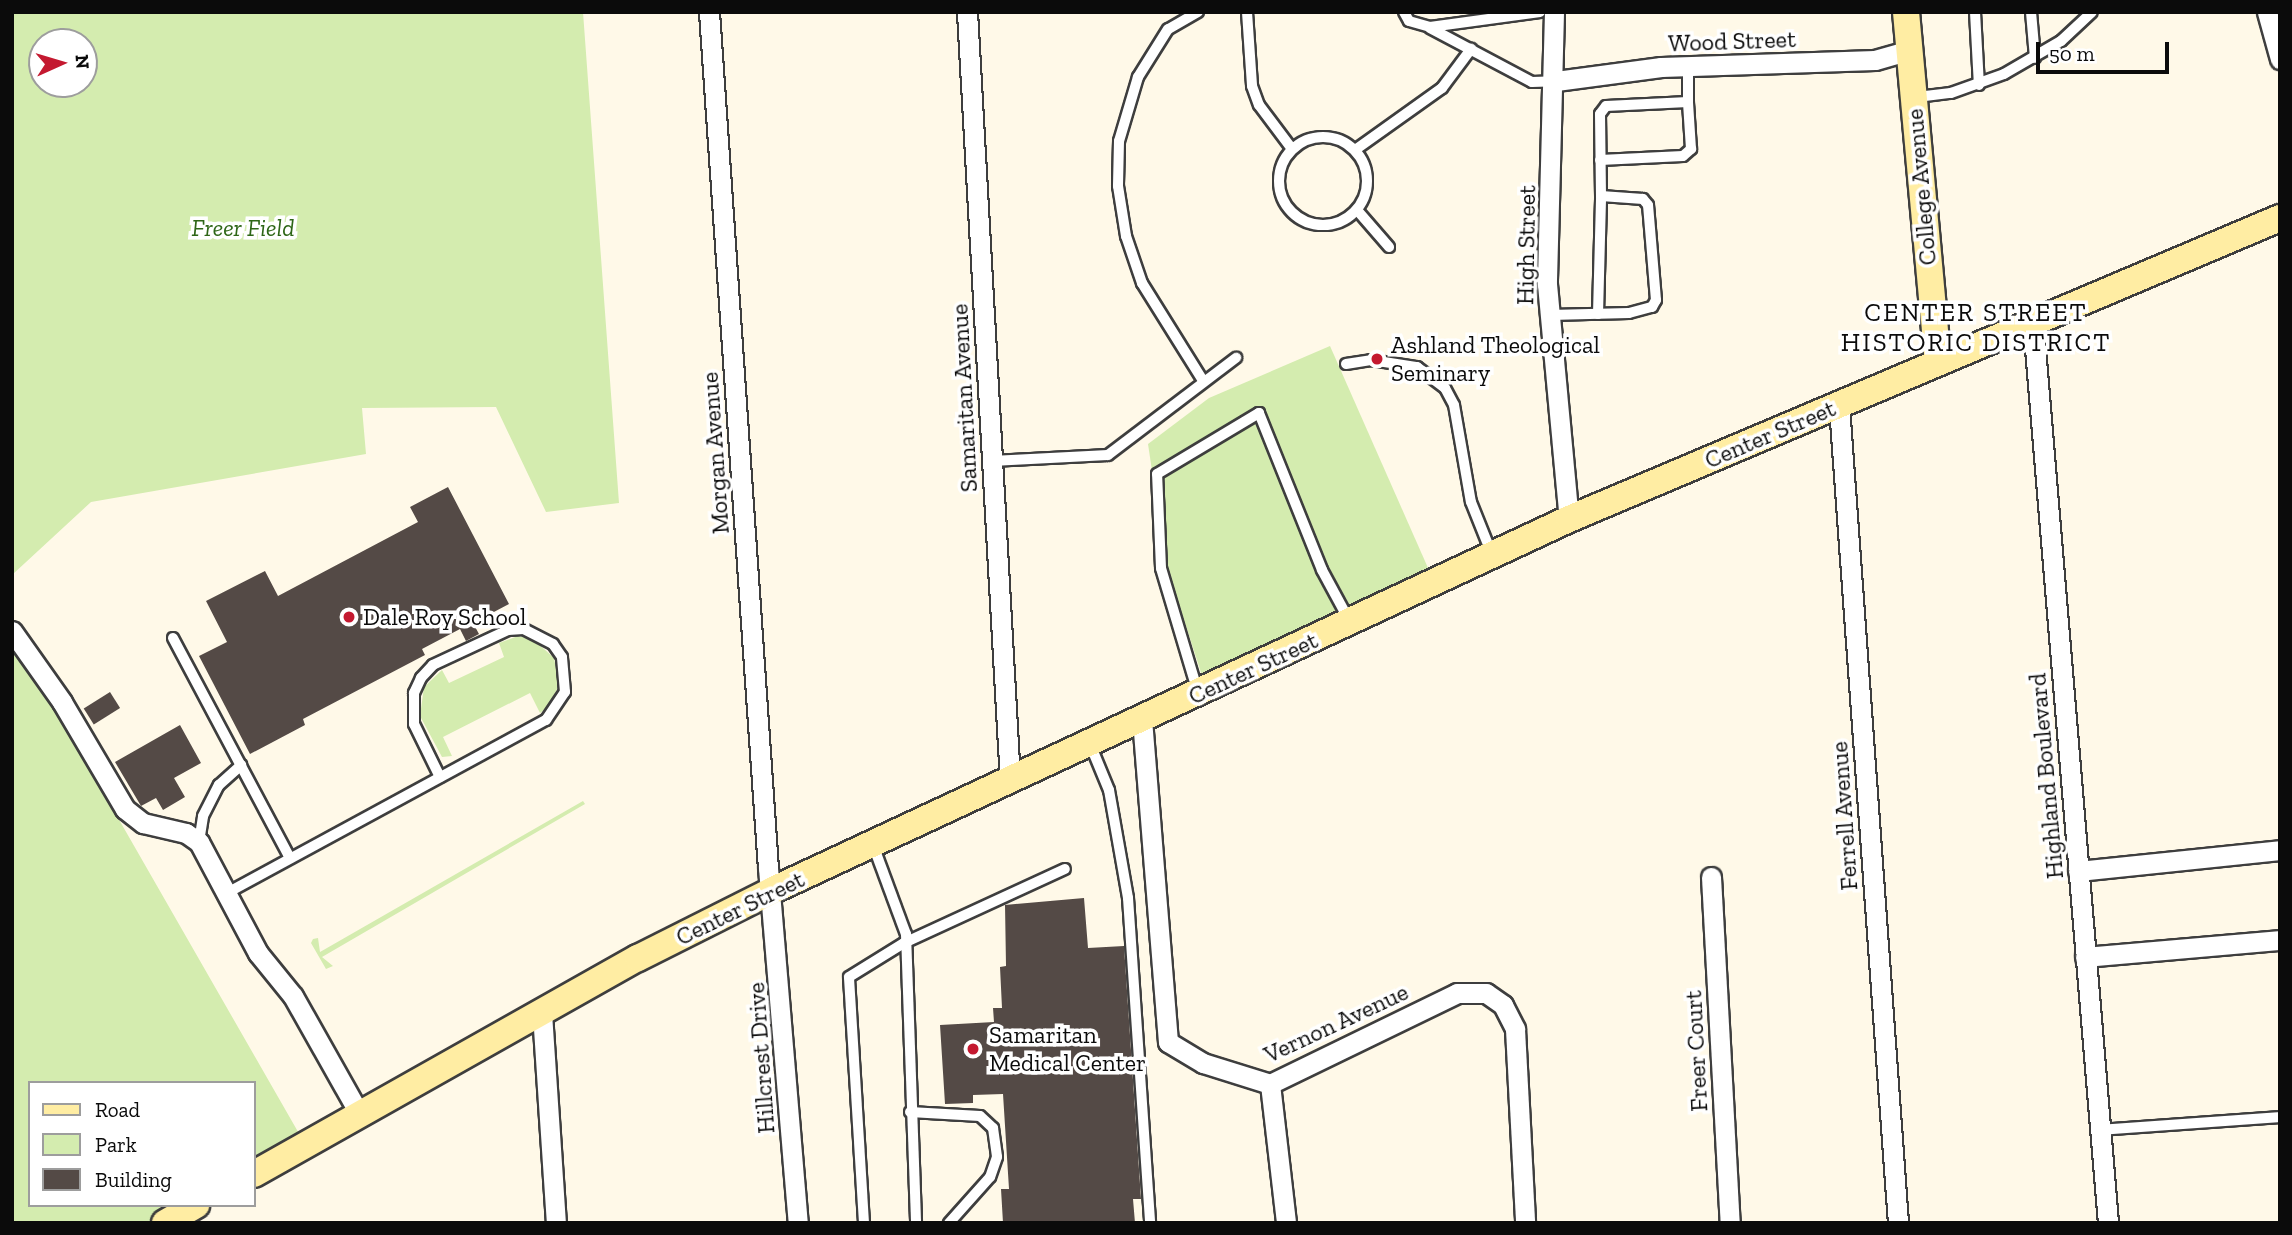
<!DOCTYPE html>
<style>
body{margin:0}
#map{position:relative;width:2292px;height:1235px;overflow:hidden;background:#fff9e8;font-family:"Zilla Slab",serif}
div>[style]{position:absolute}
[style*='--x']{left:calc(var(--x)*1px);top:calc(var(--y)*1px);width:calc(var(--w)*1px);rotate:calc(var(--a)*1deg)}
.green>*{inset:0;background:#d4ecaf}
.building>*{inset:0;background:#544a46;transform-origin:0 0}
.roads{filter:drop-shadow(2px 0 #3e3e3e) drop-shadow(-2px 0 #3e3e3e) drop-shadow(0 2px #3e3e3e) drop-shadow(0 -2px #3e3e3e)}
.lane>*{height:10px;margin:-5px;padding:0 5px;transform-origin:5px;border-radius:5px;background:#fff}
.lane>.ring{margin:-5px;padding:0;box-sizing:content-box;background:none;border:10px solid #fff;border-radius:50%}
.street>*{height:19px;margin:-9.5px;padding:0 9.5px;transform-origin:9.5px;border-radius:9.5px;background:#fff}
.secondary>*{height:26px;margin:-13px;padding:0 13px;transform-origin:13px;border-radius:13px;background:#ffeda3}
.dots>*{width:19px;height:19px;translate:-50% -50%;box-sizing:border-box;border:4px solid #fff;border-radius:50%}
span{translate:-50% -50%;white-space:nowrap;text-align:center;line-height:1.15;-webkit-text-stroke:7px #fff;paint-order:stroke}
.street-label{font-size:24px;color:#0b0b0b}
.park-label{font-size:24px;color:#2e6617;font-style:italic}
.poi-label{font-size:24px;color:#0b0b0b}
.left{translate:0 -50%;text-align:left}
.neighbourhood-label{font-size:26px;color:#0b0b0b;letter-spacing:2px}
.frame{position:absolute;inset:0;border:14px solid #0b0b0b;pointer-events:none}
.legend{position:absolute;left:28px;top:1081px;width:228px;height:126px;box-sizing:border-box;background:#fff;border:2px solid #9d9d9d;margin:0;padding:9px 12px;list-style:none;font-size:21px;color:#0b0b0b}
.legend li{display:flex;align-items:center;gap:14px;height:35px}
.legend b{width:35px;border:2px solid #9d9d9d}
.north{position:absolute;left:28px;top:28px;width:70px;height:70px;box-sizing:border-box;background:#fff;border:2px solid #9d9d9d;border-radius:50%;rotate:86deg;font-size:19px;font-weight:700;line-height:28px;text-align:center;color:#0b0b0b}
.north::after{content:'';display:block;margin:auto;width:24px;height:32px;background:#c41930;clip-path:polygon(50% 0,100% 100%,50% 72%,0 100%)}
.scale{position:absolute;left:2036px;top:42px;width:133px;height:32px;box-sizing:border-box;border:4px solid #0b0b0b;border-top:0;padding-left:9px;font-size:21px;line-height:24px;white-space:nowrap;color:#0b0b0b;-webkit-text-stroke:5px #fff;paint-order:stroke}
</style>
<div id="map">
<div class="green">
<i style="clip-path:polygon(evenodd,12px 12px,583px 12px,619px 503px,546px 512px,496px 407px,362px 408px,366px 454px,91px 502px,12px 575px,12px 12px,42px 42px,84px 42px,84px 84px,42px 84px,42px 42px)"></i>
<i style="clip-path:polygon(1330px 346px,1432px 577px,1205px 685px,1166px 564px,1148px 444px,1209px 398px)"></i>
<i style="clip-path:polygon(12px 633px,301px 1137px,254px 1164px,254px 1083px,30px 1083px,30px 1205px,182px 1205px,152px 1223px,12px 1223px)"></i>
<i style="clip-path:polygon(518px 636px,533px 639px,554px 658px,559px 685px,549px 706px,540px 713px,530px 693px,443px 737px,452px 756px,442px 757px,420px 716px,424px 687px,442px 670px,449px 683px,504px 657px,499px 643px)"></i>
<i style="clip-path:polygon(583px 801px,585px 804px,322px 957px,333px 966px,326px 969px,311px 943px,313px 939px,318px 938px,320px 952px)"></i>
</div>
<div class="building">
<i style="clip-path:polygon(448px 487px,509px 604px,473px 623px,479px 634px,466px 641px,460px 629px,422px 649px,425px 655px,303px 719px,305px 725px,250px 754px,199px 656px,227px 642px,206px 601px,265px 571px,278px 596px,418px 522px,410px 507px)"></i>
<i style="left:110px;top:692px;width:19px;height:31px;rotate:58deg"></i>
<i style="clip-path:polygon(180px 725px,201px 763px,174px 778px,185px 797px,163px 810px,156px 798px,141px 806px,115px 762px)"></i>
<i style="clip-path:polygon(1084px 898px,1088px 948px,1124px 946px,1141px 1199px,1133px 1199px,1135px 1223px,1003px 1223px,1001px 1189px,1009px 1189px,1003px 1094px,973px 1095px,973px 1103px,945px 1104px,940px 1025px,994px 1022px,993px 1008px,1002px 1008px,1000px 967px,1006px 966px,1005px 905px)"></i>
</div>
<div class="roads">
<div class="lane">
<i style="--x:1198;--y:12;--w:34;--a:150"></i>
<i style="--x:1168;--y:29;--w:57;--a:122"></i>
<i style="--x:1138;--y:77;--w:67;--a:106.5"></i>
<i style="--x:1119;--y:141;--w:45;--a:91.3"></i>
<i style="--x:1118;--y:186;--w:51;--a:80.9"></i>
<i style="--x:1126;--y:236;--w:50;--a:71.2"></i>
<i style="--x:1142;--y:283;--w:113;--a:58"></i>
<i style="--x:1247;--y:12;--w:74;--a:86.1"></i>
<i style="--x:1252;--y:86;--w:20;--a:70"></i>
<i style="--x:1259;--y:105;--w:55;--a:53.1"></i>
<i style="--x:1404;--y:12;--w:10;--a:61"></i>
<i style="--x:1409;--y:21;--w:22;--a:16"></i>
<i style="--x:1430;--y:27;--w:111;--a:-7.8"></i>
<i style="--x:1975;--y:12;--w:73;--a:86.9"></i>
<i style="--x:2031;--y:12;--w:46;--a:85"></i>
<i style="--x:1430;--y:28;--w:115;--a:27.9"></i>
<i style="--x:1532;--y:82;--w:23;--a:-2"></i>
<i style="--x:1917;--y:97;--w:34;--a:-7"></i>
<i style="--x:1951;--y:93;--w:56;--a:-19.7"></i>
<i style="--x:2004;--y:74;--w:66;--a:-30.1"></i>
<i style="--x:2061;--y:41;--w:42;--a:-43.1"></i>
<i class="ring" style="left:1279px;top:137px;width:78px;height:78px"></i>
<i style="--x:1355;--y:150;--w:107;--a:-35.5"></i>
<i style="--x:1442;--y:88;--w:49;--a:-53.4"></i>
<i style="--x:1600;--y:160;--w:83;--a:-2.8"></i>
<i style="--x:1683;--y:156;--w:11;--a:-41"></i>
<i style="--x:1691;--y:149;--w:47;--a:-93.7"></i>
<i style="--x:1357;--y:210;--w:49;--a:49.1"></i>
<i style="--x:1598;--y:314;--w:118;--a:-88.5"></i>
<i style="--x:1550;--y:315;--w:79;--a:-1.5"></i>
<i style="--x:1629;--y:313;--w:24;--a:-15"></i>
<i style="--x:1652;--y:307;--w:8;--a:-60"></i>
<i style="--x:1656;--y:300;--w:95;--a:-94.8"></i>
<i style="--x:1648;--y:205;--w:8;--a:-130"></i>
<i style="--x:1643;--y:199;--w:42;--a:-175.9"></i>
<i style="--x:1601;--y:196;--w:82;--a:-90.7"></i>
<i style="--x:1600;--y:114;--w:10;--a:-53"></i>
<i style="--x:1606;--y:106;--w:82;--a:-2.8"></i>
<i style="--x:1688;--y:102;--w:35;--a:-90"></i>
<i style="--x:1346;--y:364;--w:25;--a:-9"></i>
<i style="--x:1371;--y:360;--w:47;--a:8.7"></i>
<i style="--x:1417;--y:367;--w:35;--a:37"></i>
<i style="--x:1445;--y:388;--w:19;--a:62"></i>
<i style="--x:1454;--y:405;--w:98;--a:80.1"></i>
<i style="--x:1471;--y:502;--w:54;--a:68.2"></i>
<i style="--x:992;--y:461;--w:116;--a:-3"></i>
<i style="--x:1108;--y:455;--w:161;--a:-37.2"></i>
<i style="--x:173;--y:638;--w:247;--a:62"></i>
<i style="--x:1197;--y:689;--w:126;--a:-106.6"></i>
<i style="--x:1161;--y:568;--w:94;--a:-92.4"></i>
<i style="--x:1157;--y:474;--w:119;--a:-30.9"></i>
<i style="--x:1259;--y:413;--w:169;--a:68.1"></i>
<i style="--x:1322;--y:570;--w:57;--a:61.6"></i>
<i style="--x:1090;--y:744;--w:50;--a:67.6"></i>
<i style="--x:1109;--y:790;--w:110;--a:80"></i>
<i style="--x:1128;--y:898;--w:326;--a:86.1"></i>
<i style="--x:199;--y:842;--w:26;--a:-81"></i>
<i style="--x:203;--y:816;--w:35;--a:-63"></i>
<i style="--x:219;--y:785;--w:30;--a:-42"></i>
<i style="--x:873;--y:845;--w:95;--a:69.7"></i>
<i style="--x:906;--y:934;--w:289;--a:88"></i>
<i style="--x:227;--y:893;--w:363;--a:-28.5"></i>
<i style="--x:546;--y:720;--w:34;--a:-56"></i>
<i style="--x:565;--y:692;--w:35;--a:-95"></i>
<i style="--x:562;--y:657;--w:16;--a:-125"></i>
<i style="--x:553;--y:644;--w:34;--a:-153"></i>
<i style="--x:523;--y:629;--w:15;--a:176"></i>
<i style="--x:508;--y:630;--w:83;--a:155"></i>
<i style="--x:433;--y:665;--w:18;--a:133"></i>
<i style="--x:421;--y:678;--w:17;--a:115"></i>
<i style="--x:414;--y:693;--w:31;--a:90"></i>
<i style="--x:414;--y:724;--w:59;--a:63.9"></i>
<i style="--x:910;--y:1112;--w:70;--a:3.3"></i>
<i style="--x:980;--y:1116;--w:18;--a:43"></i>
<i style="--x:993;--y:1128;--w:29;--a:82"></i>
<i style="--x:997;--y:1157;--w:21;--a:109"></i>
<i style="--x:990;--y:1177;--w:62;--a:131.7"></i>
<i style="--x:2100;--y:1130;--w:180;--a:-4.1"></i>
<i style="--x:864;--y:1223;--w:246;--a:-93.5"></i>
<i style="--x:849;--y:977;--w:65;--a:-31.7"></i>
<i style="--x:904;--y:943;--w:177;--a:-24.7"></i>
</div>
<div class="street">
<i style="--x:709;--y:12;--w:858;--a:86.06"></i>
<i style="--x:768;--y:868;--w:356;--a:85.2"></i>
<i style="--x:967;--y:12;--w:770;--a:86.8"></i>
<i style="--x:1554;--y:12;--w:272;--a:91.5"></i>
<i style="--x:1547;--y:284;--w:236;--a:84.7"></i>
<i style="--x:2267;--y:12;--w:49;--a:74.5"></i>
<i style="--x:1556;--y:81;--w:106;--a:-7.6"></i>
<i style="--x:1661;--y:67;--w:214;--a:-1.9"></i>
<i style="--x:1875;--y:60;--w:36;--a:-16"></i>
<i style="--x:2033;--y:324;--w:902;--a:85.23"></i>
<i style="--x:1839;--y:406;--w:819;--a:85.87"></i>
<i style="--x:12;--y:631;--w:87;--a:54.8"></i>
<i style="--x:62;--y:702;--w:124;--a:59.5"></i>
<i style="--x:125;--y:809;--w:23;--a:38"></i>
<i style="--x:143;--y:823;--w:44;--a:13.1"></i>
<i style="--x:186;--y:833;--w:16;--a:35"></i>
<i style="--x:199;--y:842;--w:126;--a:62"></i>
<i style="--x:258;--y:953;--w:55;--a:50.9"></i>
<i style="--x:293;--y:996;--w:137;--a:60.6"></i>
<i style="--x:1142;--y:719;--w:324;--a:85.4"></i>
<i style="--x:1168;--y:1042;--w:41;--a:31"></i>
<i style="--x:1203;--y:1063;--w:70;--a:17.4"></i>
<i style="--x:1270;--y:1084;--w:208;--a:-25.9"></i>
<i style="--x:1457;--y:993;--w:29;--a:0"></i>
<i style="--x:1486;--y:993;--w:21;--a:35"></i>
<i style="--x:1503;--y:1005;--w:27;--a:63"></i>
<i style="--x:1515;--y:1029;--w:194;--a:87"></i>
<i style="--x:2078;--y:871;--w:203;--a:-5.9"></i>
<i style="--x:1711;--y:877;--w:347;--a:86.9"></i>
<i style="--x:2085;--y:957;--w:196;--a:-5"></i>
<i style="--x:542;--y:1013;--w:210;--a:86.2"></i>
<i style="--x:1270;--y:1084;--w:140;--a:83.4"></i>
</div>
<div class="secondary">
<i style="--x:1906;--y:12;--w:351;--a:84.8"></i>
<i style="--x:254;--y:1174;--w:441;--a:-29.4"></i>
<i style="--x:638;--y:958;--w:151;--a:-26.7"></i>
<i style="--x:773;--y:890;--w:878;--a:-24.99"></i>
<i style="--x:1569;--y:519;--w:772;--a:-22.95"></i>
<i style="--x:165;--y:1223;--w:36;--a:-30"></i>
</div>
</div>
<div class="dots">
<i style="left:1377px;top:359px;background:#c41930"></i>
<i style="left:349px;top:617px;background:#c41930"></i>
<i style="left:973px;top:1049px;background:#c41930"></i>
</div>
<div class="street-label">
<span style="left:1732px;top:41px;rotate:-2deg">Wood Street</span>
<span style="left:1921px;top:187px;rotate:-95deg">College Avenue</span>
<span style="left:1526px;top:245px;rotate:-89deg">High Street</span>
<span style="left:964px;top:398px;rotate:-93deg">Samaritan Avenue</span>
<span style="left:1770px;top:434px;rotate:-23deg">Center Street</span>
<span style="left:715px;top:453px;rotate:-94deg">Morgan Avenue</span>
<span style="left:1253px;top:668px;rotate:-25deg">Center Street</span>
<span style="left:2046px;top:776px;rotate:-95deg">Highland Boulevard</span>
<span style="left:1844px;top:816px;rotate:-94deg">Ferrell Avenue</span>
<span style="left:740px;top:908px;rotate:-26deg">Center Street</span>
<span style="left:1336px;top:1023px;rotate:-25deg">Vernon Avenue</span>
<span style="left:1696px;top:1051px;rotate:-93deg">Freer Court</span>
<span style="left:761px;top:1058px;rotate:-94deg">Hillcrest Drive</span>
</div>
<div class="park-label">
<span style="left:243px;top:228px">Freer Field</span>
</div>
<div class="poi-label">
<span class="left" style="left:1391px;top:359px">Ashland Theological<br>Seminary</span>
<span class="left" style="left:363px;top:617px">Dale Roy School</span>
<span class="left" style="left:989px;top:1049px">Samaritan<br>Medical Center</span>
</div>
<div class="neighbourhood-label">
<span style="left:1976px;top:328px">CENTER STREET<br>HISTORIC DISTRICT</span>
</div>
<div class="frame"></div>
<ul class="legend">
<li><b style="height:9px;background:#ffeda3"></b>Road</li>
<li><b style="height:19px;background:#d4ecaf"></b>Park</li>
<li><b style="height:19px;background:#544a46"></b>Building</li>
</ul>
<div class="north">N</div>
<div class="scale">50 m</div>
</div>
